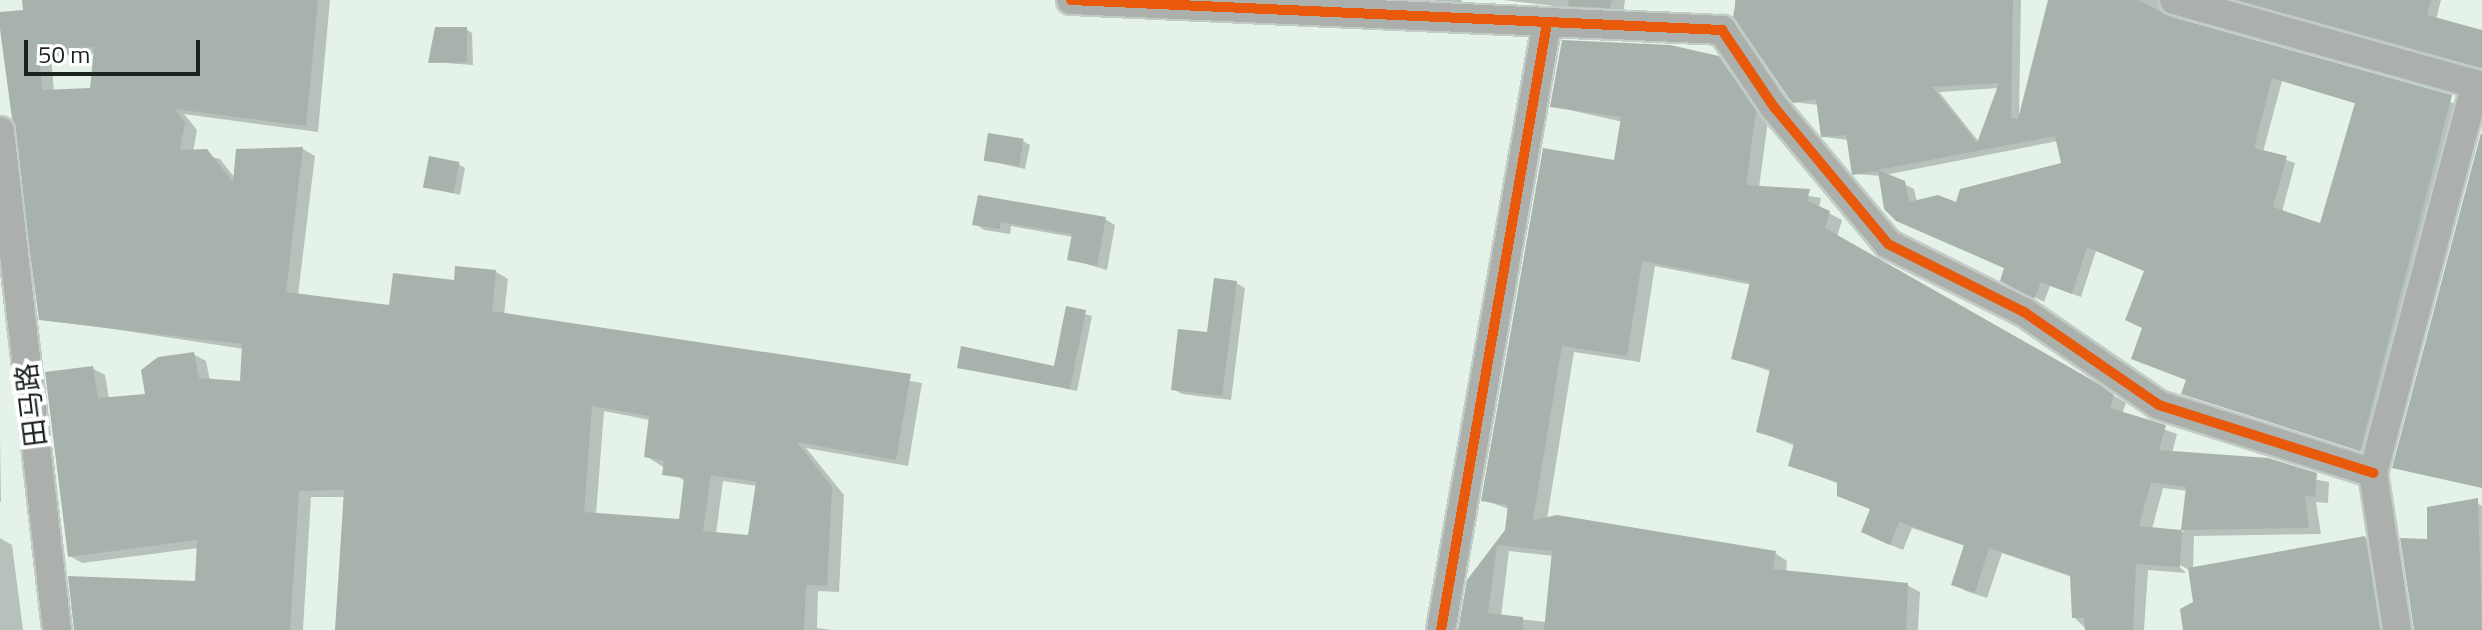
<!DOCTYPE html>
<meta charset="utf-8">
<style>
body{margin:0}
#map{position:relative;width:2482px;height:630px;overflow:hidden;background:#e5f2ea;font-family:"Titillium Web","Noto Sans SC",sans-serif}
div>[style]{position:absolute}
[style*='--x']{left:calc(var(--x)*1px);top:calc(var(--y)*1px);width:calc(var(--w)*1px);rotate:calc(var(--a)*1deg)}
.shadow>*{inset:0;background:#0003}
.building>*{inset:0;background:#a8b2ac;transform-origin:0 0}
.roads{filter:drop-shadow(2px 0 #c1ccc6) drop-shadow(-2px 0 #c1ccc6) drop-shadow(0 2px #c1ccc6) drop-shadow(0 -2px #c1ccc6)}
.minor>*{height:28px;margin:-14px;padding:0 14px;transform-origin:14px;border-radius:14px;background:#abb0ad}
.cycleway>*{height:10px;margin:-5px;padding:0 5px;transform-origin:5px;border-radius:5px;background:#e8590c}
span{translate:-50% -50%;white-space:nowrap;text-align:center;line-height:1.15;-webkit-text-stroke:8px #fff;paint-order:stroke}
.street-label{font-size:28px;color:#1b231e}
.scale{position:absolute;left:24px;top:40px;width:176px;height:36px;box-sizing:border-box;border:4px solid #1b231e;border-top:0;padding-left:10px;font-size:24px;line-height:28px;white-space:nowrap;color:#1b231e;-webkit-text-stroke:6px #fff;paint-order:stroke}
</style>
<div id="map">
<div class="shadow">
<i style="clip-path:polygon(evenodd,117px 0,330px 0,318px 132px,184px 114px,197px 130px,193px 152px,220px 159px,235px 178px,303px 149px,315px 156px,298px 295px,391px 307px,496px 272px,508px 279px,504px 315px,922px 383px,908px 466px,806px 448px,844px 495px,839px 592px,818px 591px,817px 628px,833px 630px,337px 630px,346px 497px,311px 497px,303px 630px,76px 630px,196px 583px,198px 548px,82px 563px,70px 556px,92px 368px,105px 375px,109px 399px,147px 396px,193px 354px,206px 361px,210px 381px,242px 383px,244px 349px,41px 318px,1px 14px,117px 0,95px 54px,92px 90px,54px 92px,51px 56px,95px 54px,117px 0,604px 411px,650px 420px,646px 456px,686px 482px,681px 521px,596px 515px,604px 411px,117px 0,723px 481px,757px 486px,750px 538px,716px 534px,723px 481px)"></i>
<i style="clip-path:polygon(1427px 0,1462px 0,1461px 3px)"></i>
<i style="clip-path:polygon(1503px 0,1625px 0,1623px 14px)"></i>
<i style="clip-path:polygon(evenodd,1735px 0,2021px 0,2019px 116px,2050px 0,2171px 0,2166px 10px,2175px 20px,2463px 106px,2369px 454px,2183px 393px,2188px 381px,2144px 328px,2146px 271px,2096px 251px,2081px 297px,2050px 286px,2044px 302px,2011px 285px,2006px 269px,1908px 225px,1881px 176px,1855px 174px,1849px 140px,1824px 137px,1818px 105px,1794px 102px,1735px 17px,1735px 0,2282px 81px,2357px 104px,2322px 225px,2282px 212px,2295px 163px,2263px 152px,2282px 81px,1735px 0,1999px 88px,1979px 142px,1939px 92px,1999px 88px,1735px 0,2058px 141px,2064px 165px,1957px 204px,1917px 202px,1914px 189px,1885px 175px,2058px 141px)"></i>
<i style="clip-path:polygon(2225px 0,2441px 0,2436px 20px,2482px 32px,2482px 69px)"></i>
<i style="clip-path:polygon(466px 29px,472px 33px,473px 65px,430px 62px)"></i>
<i style="clip-path:polygon(evenodd,1718px 57px,1768px 120px,1759px 188px,1821px 198px,1819px 208px,1842px 220px,1837px 237px,2111px 394px,2126px 403px,2122px 414px,2177px 434px,2172px 453px,2329px 482px,2328px 503px,2316px 502px,2321px 534px,2194px 536px,2193px 569px,2365px 538px,2374px 543px,2388px 630px,2185px 630px,2196px 603px,2191px 571px,2173px 561px,2186px 573px,2148px 570px,2144px 630px,2087px 630px,2074px 617px,2072px 577px,2002px 553px,1987px 598px,1966px 591px,1953px 584px,1965px 546px,1912px 528px,1903px 550px,1876px 539px,1863px 531px,1872px 510px,1839px 495px,1839px 484px,1791px 465px,1795px 446px,1758px 431px,1772px 372px,1733px 358px,1752px 285px,1655px 266px,1640px 362px,1574px 352px,1547px 519px,1775px 553px,1787px 561px,1786px 572px,1907px 585px,1920px 592px,1918px 630px,1460px 630px,1469px 581px,1507px 531px,1509px 509px,1483px 500px,1616px 162px,1623px 122px,1552px 106px,1718px 57px,2163px 488px,2188px 491px,2183px 532px,2152px 529px,2163px 488px,1718px 57px,1509px 551px,1554px 556px,1547px 622px,1501px 617px,1509px 551px)"></i>
<i style="clip-path:polygon(1023px 141px,1030px 145px,1025px 169px,985px 160px)"></i>
<i style="clip-path:polygon(458px 164px,465px 168px,460px 195px,425px 186px)"></i>
<i style="clip-path:polygon(979px 198px,1105px 219px,1115px 225px,1107px 270px,1069px 259px,1073px 237px,1011px 226px,1010px 234px,984px 230px,975px 224px)"></i>
<i style="clip-path:polygon(1236px 283px,1245px 288px,1231px 400px,1182px 394px,1173px 389px)"></i>
<i style="clip-path:polygon(1067px 309px,1092px 316px,1077px 391px,959px 367px,1055px 368px)"></i>
<i style="clip-path:polygon(0 434px,1px 502px,0 502px)"></i>
<i style="clip-path:polygon(2473px 501px,2482px 506px,2482px 630px,2415px 630px,2429px 541px)"></i>
<i style="clip-path:polygon(0 538px,12px 545px,23px 630px,0 630px)"></i>
</div>
<div class="building">
<i style="clip-path:polygon(evenodd,22px 0,318px 0,306px 126px,175px 109px,185px 122px,180px 150px,207px 149px,233px 182px,236px 149px,303px 147px,286px 292px,389px 305px,393px 273px,454px 280px,455px 266px,496px 270px,492px 311px,911px 374px,896px 460px,797px 442px,832px 487px,827px 586px,806px 585px,804px 630px,335px 630px,344px 490px,299px 491px,290px 630px,74px 630px,68px 576px,195px 581px,197px 540px,68px 557px,45px 372px,93px 366px,98px 398px,145px 394px,141px 370px,158px 357px,194px 352px,199px 378px,240px 381px,242px 344px,39px 320px,0 29px,0 12px,23px 10px,22px 0,94px 47px,90px 88px,42px 90px,39px 50px,94px 47px,22px 0,592px 406px,649px 416px,644px 457px,664px 461px,662px 475px,684px 478px,679px 519px,584px 512px,592px 406px,22px 0,711px 475px,756px 482px,748px 535px,703px 531px,711px 475px)"></i>
<i style="clip-path:polygon(1569px 0,1612px 0,1610px 8px,1568px 6px)"></i>
<i style="clip-path:polygon(evenodd,1736px 0,2013px 0,2011px 118px,2018px 119px,2048px 0,2138px 0,2169px 16px,2452px 95px,2360px 451px,2181px 394px,2186px 380px,2131px 359px,2142px 328px,2125px 320px,2144px 271px,2087px 247px,2072px 294px,2041px 282px,2034px 299px,2000px 281px,2004px 268px,1896px 221px,1884px 209px,1878px 171px,1852px 175px,1846px 135px,1821px 137px,1816px 99px,1793px 103px,1788px 97px,1733px 17px,1736px 0,2272px 78px,2355px 103px,2320px 223px,2273px 207px,2287px 156px,2254px 148px,2272px 78px,1736px 0,1999px 83px,1977px 143px,1932px 87px,1999px 83px,1736px 0,2055px 136px,2061px 163px,1960px 189px,1956px 202px,1938px 195px,1909px 202px,1905px 181px,1878px 170px,2055px 136px)"></i>
<i style="clip-path:polygon(2237px 0,2431px 0,2427px 15px,2482px 30px,2482px 68px)"></i>
<i style="clip-path:polygon(435px 27px,467px 27px,467px 62px,428px 63px)"></i>
<i style="clip-path:polygon(evenodd,1562px 40px,1670px 45px,1719px 56px,1756px 111px,1746px 185px,1810px 189px,1807px 201px,1830px 211px,1825px 228px,2099px 384px,2114px 395px,2110px 408px,2166px 425px,2159px 450px,2268px 458px,2317px 473px,2315px 497px,2305px 496px,2309px 528px,2182px 530px,2180px 567px,2136px 564px,2133px 630px,2085px 630px,2084px 618px,2072px 618px,2070px 575px,1989px 548px,1975px 593px,1951px 585px,1964px 545px,1899px 522px,1890px 545px,1861px 532px,1870px 509px,1837px 496px,1837px 482px,1788px 466px,1794px 443px,1756px 432px,1770px 369px,1731px 359px,1750px 282px,1642px 261px,1627px 356px,1562px 346px,1533px 520px,1557px 515px,1776px 551px,1773px 569px,1908px 583px,1906px 630px,1544px 630px,1552px 551px,1497px 545px,1488px 613px,1523px 617px,1523px 630px,1458px 630px,1467px 580px,1505px 530px,1508px 505px,1481px 501px,1543px 148px,1614px 160px,1621px 117px,1550px 107px,1562px 40px,2151px 482px,2186px 487px,2181px 530px,2139px 526px,2151px 482px)"></i>
<i style="left:988px;top:133px;width:36px;height:28px;rotate:9deg"></i>
<i style="clip-path:polygon(2481px 133px,2482px 135px,2482px 488px,2392px 468px)"></i>
<i style="left:429px;top:156px;width:31px;height:32px;rotate:11deg"></i>
<i style="clip-path:polygon(978px 195px,1106px 217px,1097px 266px,1067px 260px,1072px 234px,1001px 222px,1000px 229px,972px 225px)"></i>
<i style="clip-path:polygon(1214px 278px,1237px 281px,1222px 396px,1171px 390px,1178px 329px,1207px 332px)"></i>
<i style="clip-path:polygon(1066px 306px,1086px 310px,1070px 389px,957px 368px,961px 346px,1054px 366px)"></i>
<i style="clip-path:polygon(2478px 498px,2482px 630px,2414px 630px,2400px 538px,2427px 539px,2427px 507px)"></i>
<i style="clip-path:polygon(2365px 536px,2380px 630px,2183px 630px,2180px 609px,2193px 602px,2188px 568px)"></i>
</div>
<div class="roads">
<div class="minor">
<i style="--x:1071;--y:0;--w:652;--a:2.64"></i>
<i style="--x:1722;--y:30;--w:93;--a:56"></i>
<i style="--x:1774;--y:107;--w:178;--a:50.2"></i>
<i style="--x:1888;--y:244;--w:152;--a:26.6"></i>
<i style="--x:2024;--y:312;--w:164;--a:34.6"></i>
<i style="--x:2159;--y:405;--w:225;--a:17.6"></i>
<i style="--x:2174;--y:0;--w:320;--a:15.6"></i>
<i style="--x:0;--y:131;--w:502;--a:83.48"></i>
<i style="--x:1441;--y:630;--w:616;--a:-80.09"></i>
<i style="--x:2397;--y:630;--w:159;--a:-98.7"></i>
<i style="--x:2373;--y:473;--w:402;--a:-75.2"></i>
</div>
</div>
<div class="cycleway">
<i style="--x:1071;--y:0;--w:652;--a:2.64"></i>
<i style="--x:1722;--y:30;--w:93;--a:56"></i>
<i style="--x:1774;--y:107;--w:178;--a:50.2"></i>
<i style="--x:1888;--y:244;--w:152;--a:26.6"></i>
<i style="--x:2024;--y:312;--w:164;--a:34.6"></i>
<i style="--x:2159;--y:405;--w:225;--a:17.6"></i>
<i style="--x:1441;--y:630;--w:616;--a:-80.09"></i>
</div>
<div class="street-label">
<span style="left:31px;top:405px;rotate:-97deg">田马路</span>
</div>
<div class="scale">50 m</div>
</div>
